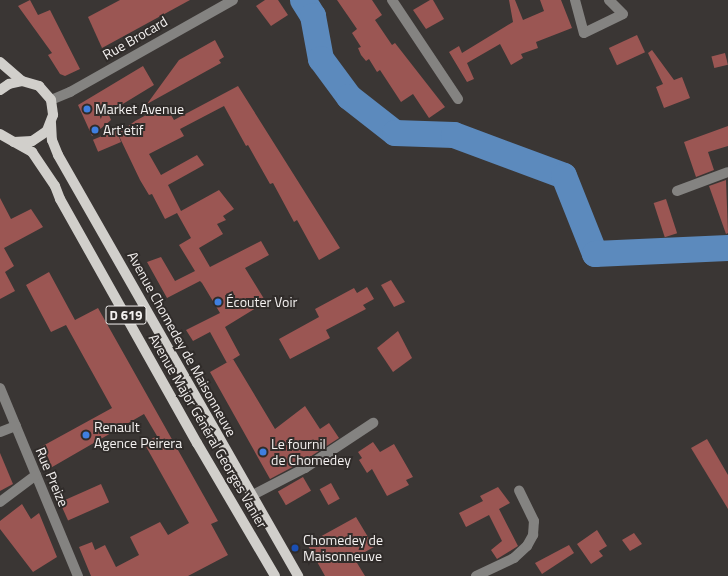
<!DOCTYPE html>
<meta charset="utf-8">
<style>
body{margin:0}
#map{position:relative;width:728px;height:576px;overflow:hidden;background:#3a3634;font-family:"Titillium Web",sans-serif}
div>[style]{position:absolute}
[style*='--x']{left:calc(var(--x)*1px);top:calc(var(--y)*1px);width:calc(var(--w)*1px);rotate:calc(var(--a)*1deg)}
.river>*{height:26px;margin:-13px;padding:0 13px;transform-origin:13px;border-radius:13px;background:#5c8abd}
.building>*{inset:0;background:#9b5653;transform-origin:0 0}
.minor>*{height:10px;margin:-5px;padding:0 5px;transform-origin:5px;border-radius:5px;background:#848381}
.major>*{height:10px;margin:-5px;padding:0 5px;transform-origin:5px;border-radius:5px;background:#d1cfcb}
.dots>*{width:11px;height:11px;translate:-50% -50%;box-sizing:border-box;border:2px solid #302c2a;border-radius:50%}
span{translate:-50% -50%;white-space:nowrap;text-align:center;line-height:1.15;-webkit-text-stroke:4px #302c2a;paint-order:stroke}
.shield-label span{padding:1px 3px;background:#302c2a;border:1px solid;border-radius:3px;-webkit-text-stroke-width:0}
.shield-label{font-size:13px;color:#f3f0ef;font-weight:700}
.street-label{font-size:14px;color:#f3f0ef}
.poi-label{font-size:14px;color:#f3f0ef}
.left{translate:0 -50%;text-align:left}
</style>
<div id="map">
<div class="river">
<i style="--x:303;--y:0;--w:19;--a:58"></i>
<i style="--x:313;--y:16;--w:44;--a:79.5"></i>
<i style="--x:321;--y:59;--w:47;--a:53.6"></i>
<i style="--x:349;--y:97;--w:58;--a:38"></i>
<i style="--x:395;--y:133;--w:59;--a:1.9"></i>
<i style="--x:454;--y:135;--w:117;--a:20.4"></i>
<i style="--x:564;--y:176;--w:84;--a:68.3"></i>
<i style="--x:595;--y:254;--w:133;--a:-2.6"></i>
</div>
<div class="building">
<i style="clip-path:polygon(30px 0,38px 15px,50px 10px,80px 69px,65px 76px,60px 74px,48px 55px,52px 53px,18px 6px)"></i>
<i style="clip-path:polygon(120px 0,190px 0,102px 48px,88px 17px)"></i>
<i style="clip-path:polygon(265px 0,278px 0,288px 15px,271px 26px,256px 6px)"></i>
<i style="clip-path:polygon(337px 0,372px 0,382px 15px,375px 20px,392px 45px,395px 43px,445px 107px,429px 118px,413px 94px,401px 102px,380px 70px,377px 72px,369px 59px,366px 61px,361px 55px,358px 48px,361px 47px,352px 33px,357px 29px)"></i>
<i style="clip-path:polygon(430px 0,433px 0,444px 19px,426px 29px,413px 10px)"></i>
<i style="clip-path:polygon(509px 0,515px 0,523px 20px,544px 11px,540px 0,561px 0,572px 28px,536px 42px,538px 48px,521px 54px,523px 58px,511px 65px,500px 44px,467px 63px,474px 79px,467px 82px,449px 52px,459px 46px,462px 53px,513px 22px)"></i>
<i style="left:637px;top:35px;width:19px;height:31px;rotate:65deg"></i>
<i style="clip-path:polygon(215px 40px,224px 57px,219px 60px,221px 63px,147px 104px,179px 60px)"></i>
<i style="clip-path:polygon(652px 50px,674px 80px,682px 77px,690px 98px,664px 108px,656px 87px,663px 84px,648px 53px)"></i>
<i style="left:725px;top:53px;width:12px;height:14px;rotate:76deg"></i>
<i style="clip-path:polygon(143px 66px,154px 85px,108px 113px,111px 120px,92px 136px,78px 105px)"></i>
<i style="clip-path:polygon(238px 86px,340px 248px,319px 260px,297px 220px,294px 222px,273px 183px,270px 184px,248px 145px,246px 146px,224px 106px,180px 129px,184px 136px,149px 154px,161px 175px,197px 155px,204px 165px,168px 185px,181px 211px,219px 190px,234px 209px,223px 216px,226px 220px,217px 224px,223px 234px,199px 248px,210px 267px,261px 241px,269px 255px,245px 268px,266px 302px,225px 327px,240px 355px,227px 363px,210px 332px,193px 341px,186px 330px,220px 313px,202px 283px,200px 281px,167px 298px,147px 262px,161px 257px,175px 281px,195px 271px,179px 245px,191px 238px,177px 213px,165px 219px,152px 194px,149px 195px,140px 180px,118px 134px,135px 121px,165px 105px,174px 120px)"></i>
<i style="clip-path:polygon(728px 126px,728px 146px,708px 152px,714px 170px,696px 177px,684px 142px)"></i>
<i style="left:116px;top:130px;width:13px;height:25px;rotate:67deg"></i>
<i style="clip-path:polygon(726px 180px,728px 233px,726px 234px,709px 186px)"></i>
<i style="clip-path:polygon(0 198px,11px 219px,31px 209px,43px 227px,4px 248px,14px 266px,5px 272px,15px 291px,0 299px)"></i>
<i style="left:666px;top:199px;width:36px;height:13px;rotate:72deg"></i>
<i style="clip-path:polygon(49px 272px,75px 320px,98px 308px,218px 521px,211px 524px,228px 555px,188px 576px,91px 576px,79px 547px,92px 542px,95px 550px,105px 545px,116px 567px,139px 555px,130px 537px,160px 522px,168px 535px,189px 523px,144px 443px,157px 436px,144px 414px,47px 470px,39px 448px,112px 408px,66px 325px,51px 332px,26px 285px)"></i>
<i style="clip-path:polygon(391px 280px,405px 302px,394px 307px,381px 285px)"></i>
<i style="clip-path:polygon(367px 287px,374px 299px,363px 305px,366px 309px,326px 330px,330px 338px,290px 359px,279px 339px,319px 317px,315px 309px,354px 288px,357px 293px)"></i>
<i style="clip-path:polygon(398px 331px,412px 358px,393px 372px,377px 348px)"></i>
<i style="clip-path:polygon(233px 359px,275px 429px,305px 406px,320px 429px,329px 423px,339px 438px,302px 462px,270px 479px,210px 372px)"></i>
<i style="clip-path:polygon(707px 439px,728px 475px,728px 509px,691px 448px)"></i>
<i style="clip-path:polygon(373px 442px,380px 452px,394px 444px,413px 477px,406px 480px,409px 485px,387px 496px,372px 469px,367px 473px,359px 460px,362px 458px,358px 452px)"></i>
<i style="clip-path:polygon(0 453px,13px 484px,0 491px)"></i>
<i style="left:303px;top:477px;width:16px;height:29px;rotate:60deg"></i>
<i style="left:331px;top:483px;width:18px;height:13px;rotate:61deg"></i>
<i style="left:101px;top:484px;width:20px;height:45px;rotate:66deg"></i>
<i style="clip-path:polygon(498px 487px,510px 503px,499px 509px,518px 546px,497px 559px,491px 550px,502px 541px,489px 515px,466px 527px,459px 513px,483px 501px,480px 496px)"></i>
<i style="clip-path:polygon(22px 504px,31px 519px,39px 513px,57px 557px,33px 572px,0 529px,0 521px)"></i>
<i style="clip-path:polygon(356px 517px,374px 547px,354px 558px,365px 576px,325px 576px,307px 544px)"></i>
<i style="clip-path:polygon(597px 530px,607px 546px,599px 551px,603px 556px,591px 564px,577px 544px)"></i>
<i style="clip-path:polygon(634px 533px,642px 544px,630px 551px,622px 540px)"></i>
<i style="clip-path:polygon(569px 545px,574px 553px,542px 574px,535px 563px)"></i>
</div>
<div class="minor">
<i style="--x:392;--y:0;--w:119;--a:56.3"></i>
<i style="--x:575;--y:0;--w:34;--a:75"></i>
<i style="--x:584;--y:33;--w:43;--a:-26"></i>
<i style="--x:623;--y:14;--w:20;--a:-135"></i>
<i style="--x:51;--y:100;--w:21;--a:-23"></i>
<i style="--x:70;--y:92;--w:187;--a:-29.4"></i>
<i style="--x:677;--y:191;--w:54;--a:-20.4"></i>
<i style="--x:0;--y:388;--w:204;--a:67.5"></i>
<i style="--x:0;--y:432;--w:17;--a:-21"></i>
<i style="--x:251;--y:496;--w:61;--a:-27.4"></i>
<i style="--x:305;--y:468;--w:82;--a:-33.5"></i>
<i style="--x:0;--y:502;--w:45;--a:-36.9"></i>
<i style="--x:476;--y:576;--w:42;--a:-25.3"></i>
<i style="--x:514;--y:558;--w:18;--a:-43"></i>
<i style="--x:527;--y:546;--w:13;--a:-61"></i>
<i style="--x:533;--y:535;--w:14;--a:-86"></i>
<i style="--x:534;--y:521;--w:34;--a:-116"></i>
</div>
<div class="major">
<i style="--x:0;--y:62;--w:29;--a:41"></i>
<i style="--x:0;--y:90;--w:11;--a:-34"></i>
<i style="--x:9;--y:84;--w:13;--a:-13"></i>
<i style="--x:22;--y:81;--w:18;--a:16"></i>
<i style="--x:39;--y:86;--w:18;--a:49"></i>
<i style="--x:51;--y:100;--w:15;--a:82"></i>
<i style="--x:53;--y:115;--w:17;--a:111"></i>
<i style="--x:47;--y:131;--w:18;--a:146"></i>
<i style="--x:32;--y:141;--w:18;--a:177"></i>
<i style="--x:14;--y:142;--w:16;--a:-150"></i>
<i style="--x:51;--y:123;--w:17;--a:87"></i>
<i style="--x:52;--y:140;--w:16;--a:68"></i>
<i style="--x:58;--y:155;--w:485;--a:60.3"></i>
<i style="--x:14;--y:142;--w:21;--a:29"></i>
<i style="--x:32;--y:152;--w:41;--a:55.9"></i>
<i style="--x:55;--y:186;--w:14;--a:69"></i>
<i style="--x:60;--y:199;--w:280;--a:60.7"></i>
<i style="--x:197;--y:443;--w:154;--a:59.6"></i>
</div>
<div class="dots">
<i style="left:87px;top:109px;background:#3f7fe0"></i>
<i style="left:95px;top:130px;background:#3f7fe0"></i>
<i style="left:218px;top:302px;background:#3f7fe0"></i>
<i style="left:86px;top:435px;background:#3f7fe0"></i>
<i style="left:263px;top:452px;background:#3f7fe0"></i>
<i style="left:295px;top:548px;background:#1a4fb4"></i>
</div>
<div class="shield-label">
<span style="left:126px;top:315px">D 619</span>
</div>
<div class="street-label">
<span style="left:135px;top:38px;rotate:-30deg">Rue Brocard</span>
<span style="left:182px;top:344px;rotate:61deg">Avenue Chomedey de Maisonneuve</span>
<span style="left:208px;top:431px;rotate:60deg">Avenue Major Général Georges Vanier</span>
<span style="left:52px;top:477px;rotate:67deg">Rue Preize</span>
</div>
<div class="poi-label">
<span class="left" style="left:95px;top:109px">Market Avenue</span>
<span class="left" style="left:103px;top:130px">Art'etif</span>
<span class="left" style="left:226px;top:302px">Écouter Voir</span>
<span class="left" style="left:94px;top:435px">Renault<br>Agence Peirera</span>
<span class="left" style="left:271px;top:452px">Le fournil<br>de Chomedey</span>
<span class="left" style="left:303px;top:548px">Chomedey de<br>Maisonneuve</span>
</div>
</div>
